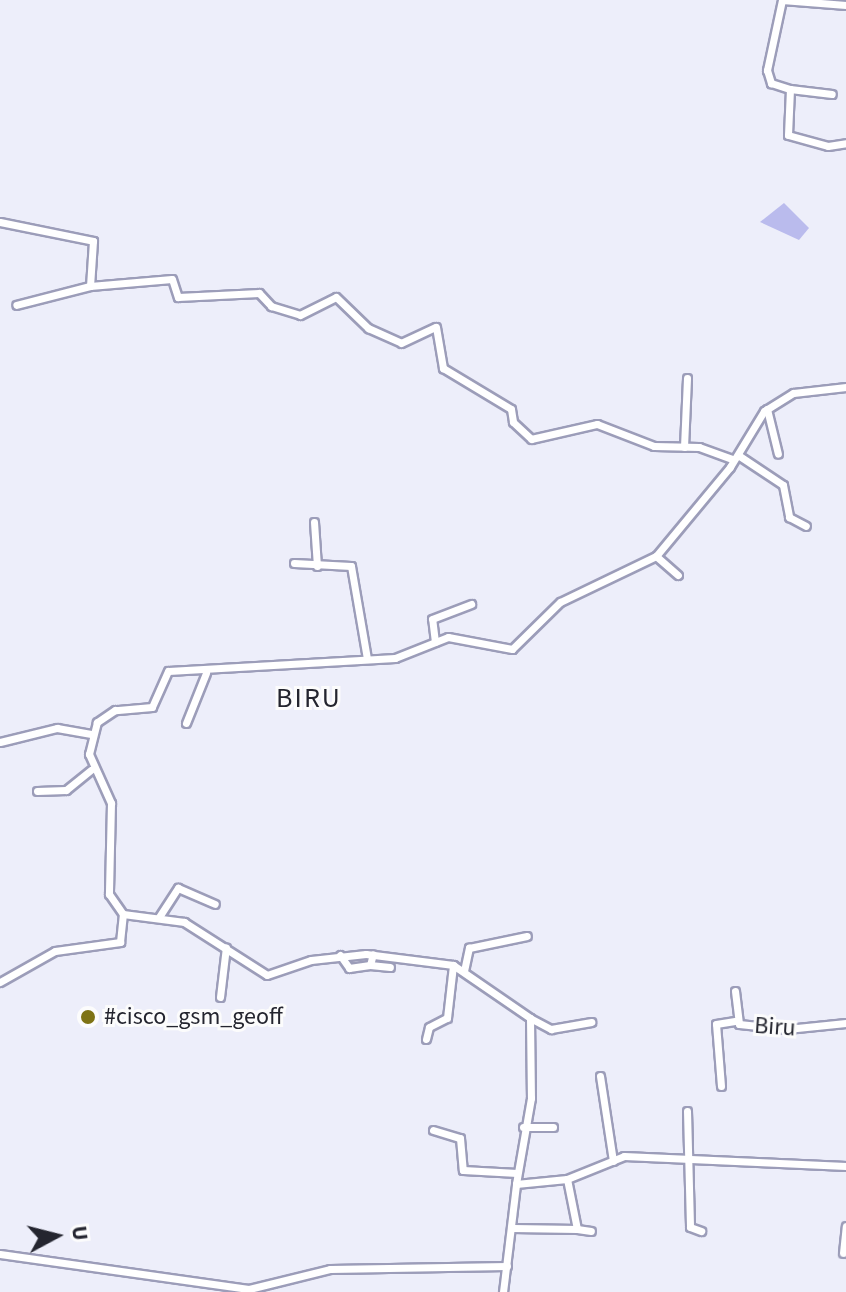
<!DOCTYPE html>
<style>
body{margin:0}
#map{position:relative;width:846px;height:1292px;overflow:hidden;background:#edeefa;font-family:"Source Sans 3",sans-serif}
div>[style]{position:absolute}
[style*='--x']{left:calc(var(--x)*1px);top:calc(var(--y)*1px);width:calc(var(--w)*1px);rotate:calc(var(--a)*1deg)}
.water>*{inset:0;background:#babbed}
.roads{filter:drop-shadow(2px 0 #9c9db9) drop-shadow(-2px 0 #9c9db9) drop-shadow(0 2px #9c9db9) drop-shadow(0 -2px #9c9db9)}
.minor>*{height:7px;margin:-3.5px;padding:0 3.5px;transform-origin:3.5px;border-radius:3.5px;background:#fff}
.dots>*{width:22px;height:22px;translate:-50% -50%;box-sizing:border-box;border:4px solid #fcfcfc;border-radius:50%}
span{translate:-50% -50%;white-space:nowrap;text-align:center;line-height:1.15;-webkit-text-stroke:6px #fcfcfc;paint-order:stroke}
.poi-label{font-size:24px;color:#24252f}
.left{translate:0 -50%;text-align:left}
.street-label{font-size:24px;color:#24252f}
.quarter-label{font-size:28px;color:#24252f;letter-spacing:2px}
.north{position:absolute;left:16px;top:1196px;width:80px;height:80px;-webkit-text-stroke:6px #fcfcfc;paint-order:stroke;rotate:83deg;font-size:22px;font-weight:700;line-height:32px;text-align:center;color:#24252f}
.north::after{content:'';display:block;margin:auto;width:28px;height:36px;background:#24252f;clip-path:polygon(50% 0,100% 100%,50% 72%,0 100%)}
</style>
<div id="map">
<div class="water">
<i style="clip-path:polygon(784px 203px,809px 228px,799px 240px,760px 222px)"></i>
</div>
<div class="roads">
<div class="minor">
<i style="--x:782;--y:0;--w:72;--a:102.1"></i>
<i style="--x:767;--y:70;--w:14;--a:73"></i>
<i style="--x:771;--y:83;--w:20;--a:18"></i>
<i style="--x:790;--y:89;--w:46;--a:92.5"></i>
<i style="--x:788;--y:135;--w:41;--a:15.4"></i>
<i style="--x:828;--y:146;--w:18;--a:-9"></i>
<i style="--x:782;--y:0;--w:64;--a:4.5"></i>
<i style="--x:790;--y:89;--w:42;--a:6.8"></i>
<i style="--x:0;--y:222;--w:95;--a:11.5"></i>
<i style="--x:93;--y:241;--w:45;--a:93.8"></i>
<i style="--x:90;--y:286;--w:76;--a:165.6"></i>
<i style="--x:90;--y:286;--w:82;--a:-4.9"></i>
<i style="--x:172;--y:279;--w:19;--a:72"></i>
<i style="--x:178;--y:297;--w:81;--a:-2.8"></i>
<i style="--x:259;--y:293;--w:18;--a:47"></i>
<i style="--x:271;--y:306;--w:30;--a:17"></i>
<i style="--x:300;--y:315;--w:40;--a:-26.6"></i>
<i style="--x:336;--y:297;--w:45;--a:44.1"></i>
<i style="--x:368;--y:328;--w:36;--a:24"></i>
<i style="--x:401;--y:343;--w:38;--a:-25"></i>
<i style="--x:436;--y:327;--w:42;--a:80.3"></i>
<i style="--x:443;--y:368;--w:79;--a:31.1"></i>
<i style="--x:511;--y:409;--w:13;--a:81"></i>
<i style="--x:513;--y:422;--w:25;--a:43"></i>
<i style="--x:531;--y:439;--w:68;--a:-12.8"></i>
<i style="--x:597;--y:424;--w:61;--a:21.1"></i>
<i style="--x:654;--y:446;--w:45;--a:1.3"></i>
<i style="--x:699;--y:447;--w:37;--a:20"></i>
<i style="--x:846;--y:387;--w:53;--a:173.5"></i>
<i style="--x:793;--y:393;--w:34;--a:148"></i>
<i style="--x:764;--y:411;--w:66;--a:121.3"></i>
<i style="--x:730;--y:467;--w:116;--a:129.7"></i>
<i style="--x:656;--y:556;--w:106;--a:154.4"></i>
<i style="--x:560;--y:602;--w:67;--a:135.6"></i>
<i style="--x:512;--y:649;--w:65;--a:-169.4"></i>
<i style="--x:448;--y:637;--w:57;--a:158.4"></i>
<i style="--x:395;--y:658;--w:227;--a:176.7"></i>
<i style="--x:168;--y:671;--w:39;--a:114"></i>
<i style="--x:152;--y:707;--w:37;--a:175"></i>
<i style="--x:115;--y:710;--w:22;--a:146"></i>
<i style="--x:97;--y:722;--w:33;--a:104"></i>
<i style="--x:89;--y:754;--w:54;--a:65.8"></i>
<i style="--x:111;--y:803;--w:91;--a:91.3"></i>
<i style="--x:109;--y:894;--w:24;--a:55"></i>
<i style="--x:123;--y:914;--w:62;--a:7.5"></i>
<i style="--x:184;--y:922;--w:98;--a:32.6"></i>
<i style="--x:267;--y:975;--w:46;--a:-18.8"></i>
<i style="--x:311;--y:960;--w:55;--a:-6.2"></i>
<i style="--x:366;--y:954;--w:88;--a:7.2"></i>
<i style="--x:453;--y:965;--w:93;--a:34.5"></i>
<i style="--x:530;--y:1018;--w:80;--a:89.3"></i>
<i style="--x:531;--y:1098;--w:87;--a:99.9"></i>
<i style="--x:516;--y:1184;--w:51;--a:-5.6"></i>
<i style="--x:567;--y:1179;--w:61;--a:-22"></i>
<i style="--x:624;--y:1156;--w:222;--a:2.6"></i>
<i style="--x:767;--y:409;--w:46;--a:76.3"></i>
<i style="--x:684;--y:447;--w:69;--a:-87.5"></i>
<i style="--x:738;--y:455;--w:54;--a:33.7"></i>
<i style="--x:783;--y:485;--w:33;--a:79"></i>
<i style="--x:789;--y:517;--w:19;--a:28"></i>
<i style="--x:314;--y:522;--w:44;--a:86.1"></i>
<i style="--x:656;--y:556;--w:29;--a:41"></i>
<i style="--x:294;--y:563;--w:57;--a:3"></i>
<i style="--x:351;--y:566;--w:94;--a:80.2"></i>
<i style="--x:435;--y:642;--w:23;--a:-97"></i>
<i style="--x:432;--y:619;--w:42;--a:-21"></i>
<i style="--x:186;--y:723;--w:54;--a:-68.2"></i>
<i style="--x:0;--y:742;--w:59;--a:-13.8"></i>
<i style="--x:57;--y:728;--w:36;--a:10"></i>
<i style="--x:37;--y:791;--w:29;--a:-2"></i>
<i style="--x:66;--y:790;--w:32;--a:-39"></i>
<i style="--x:159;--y:917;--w:35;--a:-57"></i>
<i style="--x:178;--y:888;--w:40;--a:23.4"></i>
<i style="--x:340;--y:955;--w:16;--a:55"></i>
<i style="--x:349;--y:968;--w:21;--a:-8"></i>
<i style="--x:370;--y:965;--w:11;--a:-75"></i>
<i style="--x:370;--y:965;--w:20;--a:6"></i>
<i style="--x:464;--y:971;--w:24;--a:-78"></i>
<i style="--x:469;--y:948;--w:59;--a:-11.7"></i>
<i style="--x:0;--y:982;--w:63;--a:-29.4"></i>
<i style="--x:55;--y:951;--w:66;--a:-7.9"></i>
<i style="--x:120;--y:942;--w:28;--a:-84"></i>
<i style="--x:735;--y:991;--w:33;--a:83"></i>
<i style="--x:739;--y:1024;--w:48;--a:5.9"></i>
<i style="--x:787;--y:1029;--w:59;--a:-5.8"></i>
<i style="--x:220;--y:997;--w:50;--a:-83.2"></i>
<i style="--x:530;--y:1018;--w:24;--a:28"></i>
<i style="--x:551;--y:1029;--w:41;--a:-9.9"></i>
<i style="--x:426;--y:1039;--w:12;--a:-76"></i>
<i style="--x:429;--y:1027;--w:20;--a:-27"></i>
<i style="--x:447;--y:1018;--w:53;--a:-83.5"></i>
<i style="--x:600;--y:1076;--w:86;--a:81.3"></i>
<i style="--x:721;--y:1086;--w:62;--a:-94.6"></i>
<i style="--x:716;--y:1024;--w:19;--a:-9"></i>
<i style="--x:687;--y:1111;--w:116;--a:88.5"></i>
<i style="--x:690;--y:1227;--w:12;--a:20"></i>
<i style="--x:523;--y:1127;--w:30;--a:0"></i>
<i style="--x:433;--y:1130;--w:28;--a:17"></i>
<i style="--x:460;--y:1138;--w:32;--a:85"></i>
<i style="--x:463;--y:1170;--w:54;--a:3.2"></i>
<i style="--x:567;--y:1179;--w:51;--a:78.7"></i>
<i style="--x:577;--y:1229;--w:14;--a:8"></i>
<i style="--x:513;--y:1228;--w:64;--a:0.9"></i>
<i style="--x:843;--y:1253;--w:27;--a:-84"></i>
<i style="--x:0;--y:1254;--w:251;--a:8"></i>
<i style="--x:249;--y:1289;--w:83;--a:-13.9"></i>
<i style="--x:330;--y:1269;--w:177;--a:-1"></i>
<i style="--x:503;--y:1292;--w:109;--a:-83.1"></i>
</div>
</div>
<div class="dots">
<i style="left:88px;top:1017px;background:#7e7314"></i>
</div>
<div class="poi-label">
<span class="left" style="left:104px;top:1017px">#cisco_gsm_geoff</span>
</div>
<div class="street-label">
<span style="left:775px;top:1027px;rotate:4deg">Biru</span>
</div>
<div class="quarter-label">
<span style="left:309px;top:698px">BIRU</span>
</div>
<div class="north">U</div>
</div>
